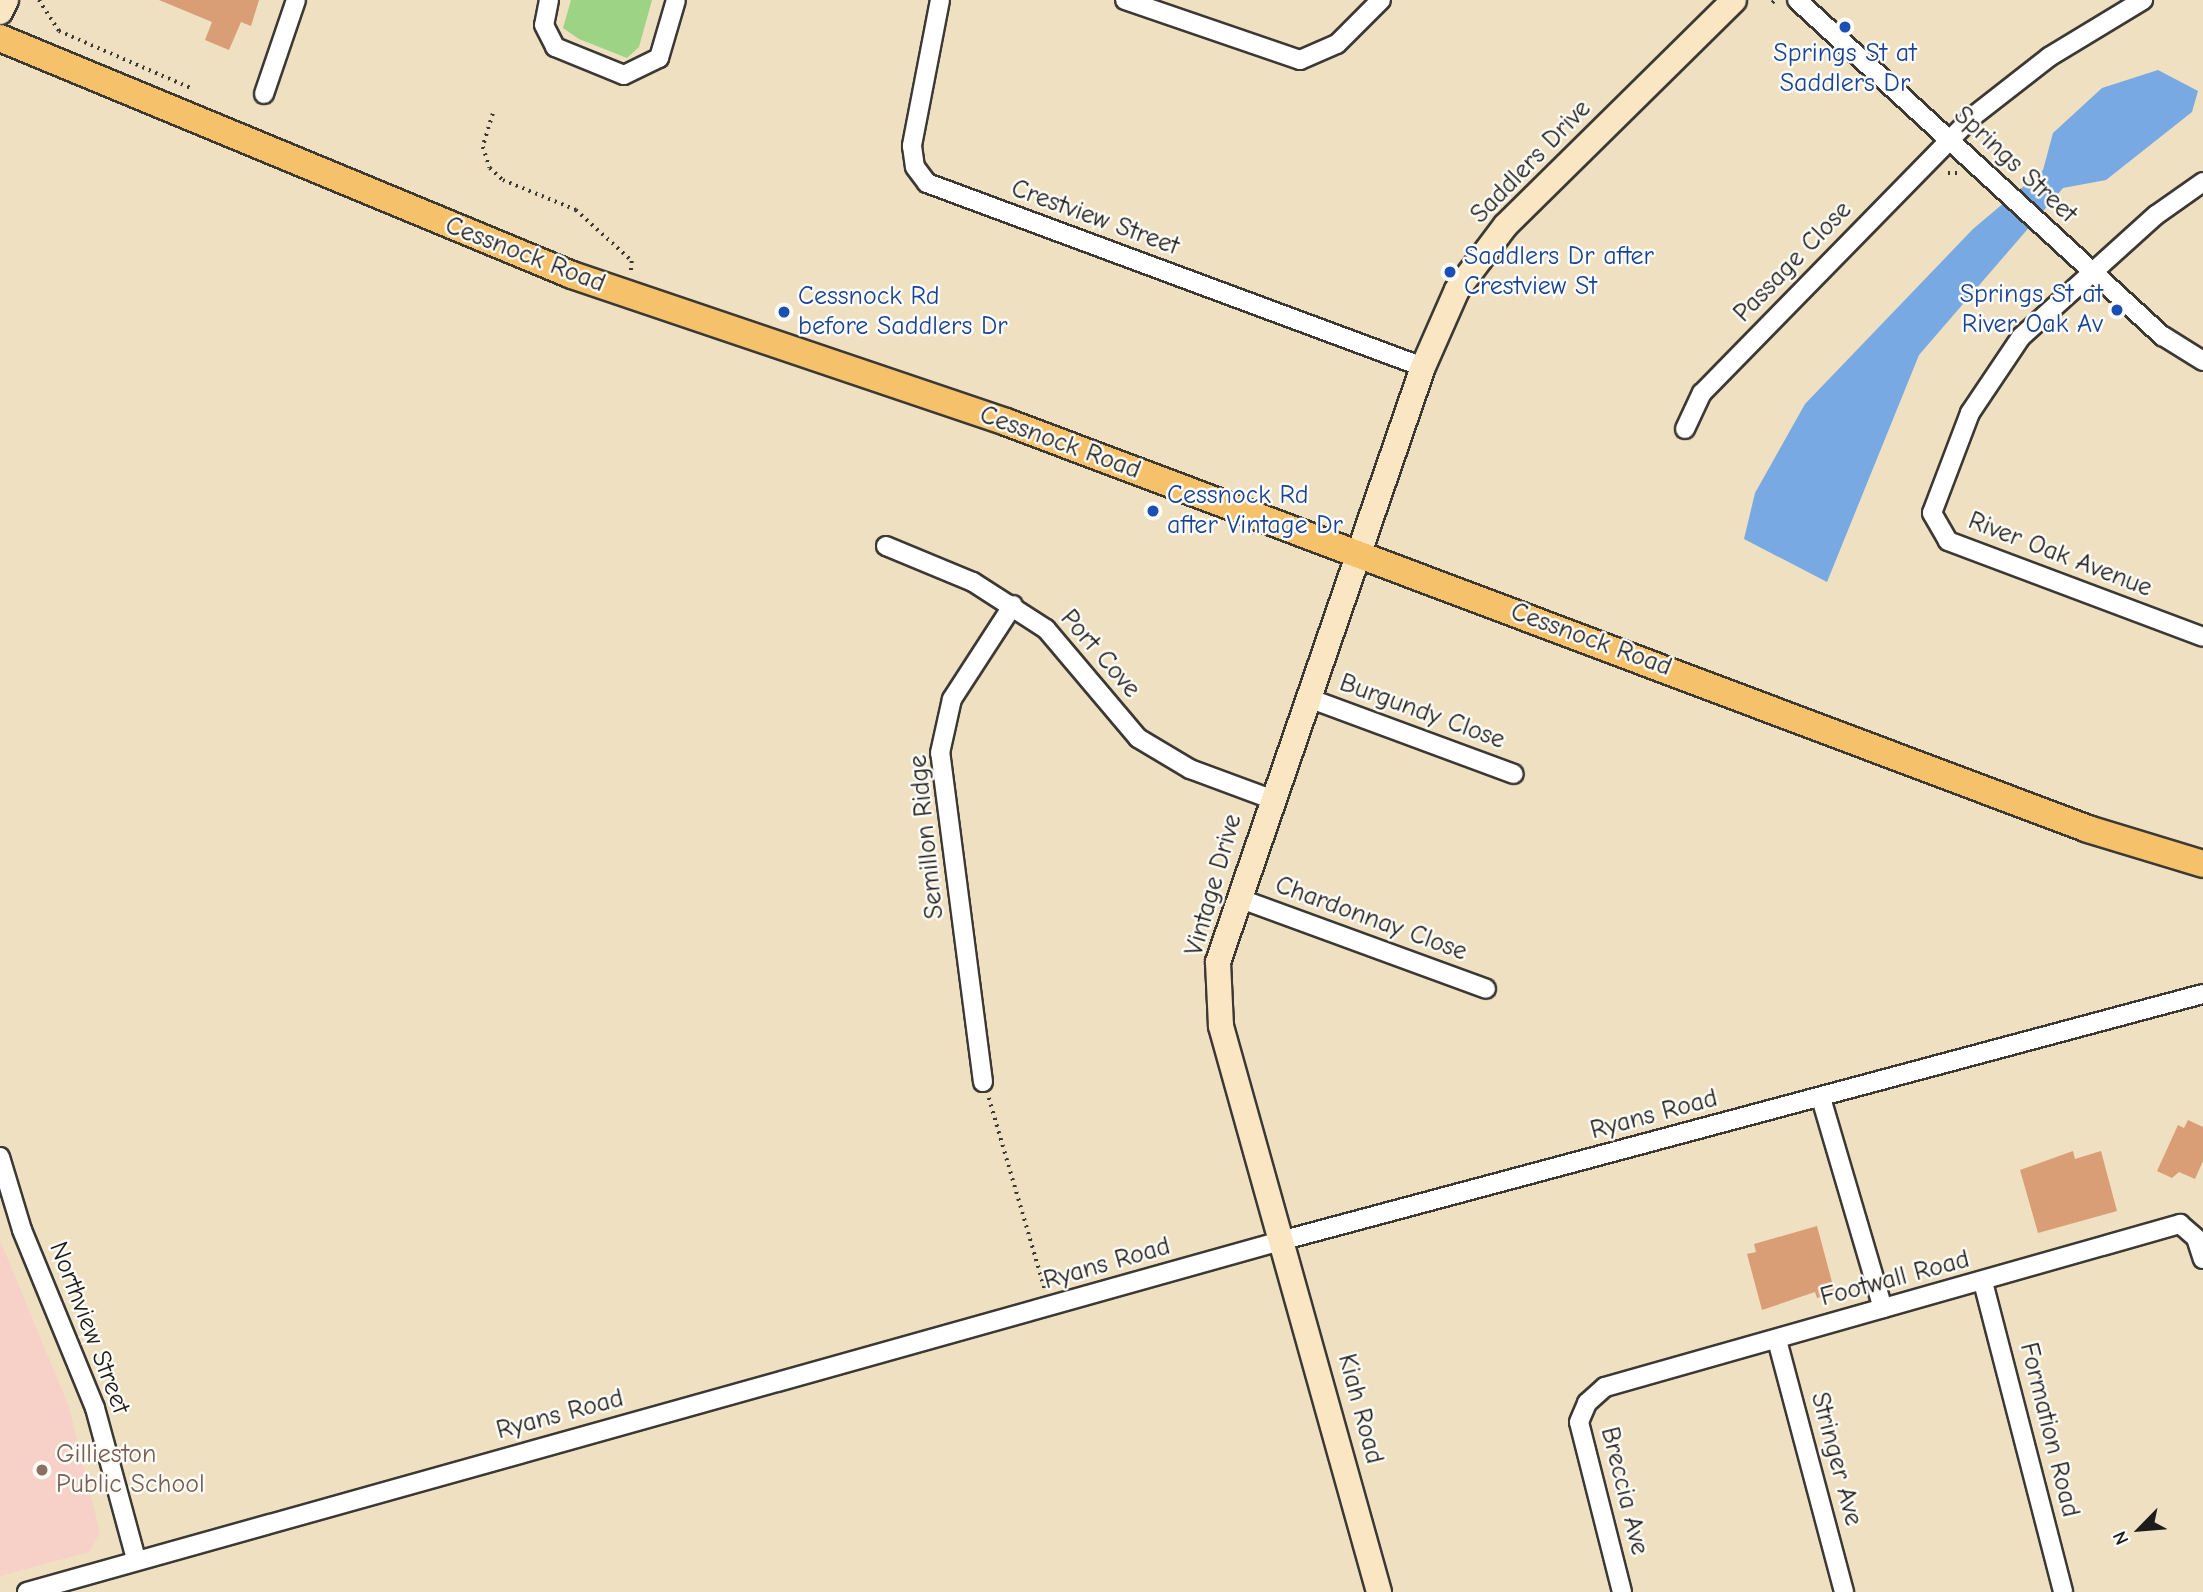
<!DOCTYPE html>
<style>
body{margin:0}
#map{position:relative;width:2203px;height:1592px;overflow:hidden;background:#eee0c0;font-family:"Comic Neue",sans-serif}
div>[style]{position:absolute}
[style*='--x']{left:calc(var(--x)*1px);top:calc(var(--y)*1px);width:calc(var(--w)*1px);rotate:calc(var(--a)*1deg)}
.built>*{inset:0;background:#f7d1c7}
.green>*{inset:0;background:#9dd385}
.water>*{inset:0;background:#78a9e3}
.building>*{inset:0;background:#d99e75}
.path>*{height:3.5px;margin-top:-1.75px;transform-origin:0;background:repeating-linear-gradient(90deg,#3c3935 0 2px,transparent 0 7px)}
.roads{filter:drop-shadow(2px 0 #3c3935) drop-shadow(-2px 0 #3c3935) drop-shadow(0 2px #3c3935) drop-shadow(0 -2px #3c3935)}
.street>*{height:18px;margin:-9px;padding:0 9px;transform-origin:9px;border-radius:9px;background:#fff}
.secondary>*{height:24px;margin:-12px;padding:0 12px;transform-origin:12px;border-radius:12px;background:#fbe6c4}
.primary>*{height:26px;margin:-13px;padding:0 13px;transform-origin:13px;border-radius:13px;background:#f5c16b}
.dots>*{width:19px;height:19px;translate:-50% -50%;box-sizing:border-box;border:4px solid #fdfcf7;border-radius:50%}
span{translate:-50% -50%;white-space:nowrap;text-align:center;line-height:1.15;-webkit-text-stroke:5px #fdfcf7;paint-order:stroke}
.transit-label{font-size:26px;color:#164399}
.left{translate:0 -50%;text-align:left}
.right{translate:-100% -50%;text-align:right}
.street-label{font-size:26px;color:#1c1c1c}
.education-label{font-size:26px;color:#785e54}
.north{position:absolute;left:2105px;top:1494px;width:70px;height:70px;-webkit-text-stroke:5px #fdfcf7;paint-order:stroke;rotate:245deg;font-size:19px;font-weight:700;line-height:28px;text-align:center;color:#1c1c1c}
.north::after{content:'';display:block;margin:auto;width:24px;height:32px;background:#1c1c1c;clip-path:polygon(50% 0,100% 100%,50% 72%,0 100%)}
</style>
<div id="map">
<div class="built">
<i style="clip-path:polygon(0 1240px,69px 1407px,100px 1532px,89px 1552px,0 1576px)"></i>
</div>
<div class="green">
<i style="clip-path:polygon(571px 0,652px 0,639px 47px,627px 58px,579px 39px,563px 28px)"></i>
</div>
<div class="water">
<i style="clip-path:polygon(2158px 70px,2198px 91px,2192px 112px,2106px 180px,2063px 188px,1919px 355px,1827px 582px,1744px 539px,1755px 493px,1805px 404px,1973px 229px,2043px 170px,2053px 133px,2102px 88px)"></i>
</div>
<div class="building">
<i style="clip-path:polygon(159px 0,259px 0,251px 26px,241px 22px,229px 50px,205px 40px,212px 22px)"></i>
<i style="clip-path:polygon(2188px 1120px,2203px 1127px,2203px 1161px,2195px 1179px,2179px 1172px,2172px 1178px,2157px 1171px,2178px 1125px,2184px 1128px)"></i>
<i style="clip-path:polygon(2073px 1151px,2075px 1159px,2101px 1151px,2117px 1211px,2038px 1233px,2020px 1170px)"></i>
<i style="clip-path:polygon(1817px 1226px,1835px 1293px,1817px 1298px,1815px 1292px,1762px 1310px,1747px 1254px,1756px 1252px,1754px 1244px)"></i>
</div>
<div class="path">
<i style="--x:39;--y:0;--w:37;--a:57"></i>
<i style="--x:59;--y:31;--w:144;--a:23.4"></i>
<i style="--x:1772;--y:3;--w:4;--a:-45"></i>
<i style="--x:493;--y:114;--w:34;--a:107"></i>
<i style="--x:483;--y:147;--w:22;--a:72"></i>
<i style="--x:490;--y:168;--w:18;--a:43"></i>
<i style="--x:503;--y:180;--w:79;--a:22.3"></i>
<i style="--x:576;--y:210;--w:76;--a:42.3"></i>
<i style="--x:632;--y:261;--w:12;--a:95"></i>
<i style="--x:1948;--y:173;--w:12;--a:0"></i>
<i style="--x:989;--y:1098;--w:199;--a:73.7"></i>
</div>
<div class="roads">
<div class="street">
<i style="--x:549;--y:0;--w:25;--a:101"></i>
<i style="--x:544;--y:25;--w:25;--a:63"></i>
<i style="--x:555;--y:47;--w:74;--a:22.1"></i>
<i style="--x:624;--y:75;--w:39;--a:-26"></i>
<i style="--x:659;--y:58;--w:60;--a:-73.7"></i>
<i style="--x:940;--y:0;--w:149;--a:100.9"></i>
<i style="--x:912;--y:146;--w:21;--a:82"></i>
<i style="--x:915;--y:167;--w:20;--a:53"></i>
<i style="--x:927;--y:183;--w:529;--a:20.35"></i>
<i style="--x:1125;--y:0;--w:185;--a:18.9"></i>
<i style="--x:1300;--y:60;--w:40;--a:-23.4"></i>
<i style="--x:1337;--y:44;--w:62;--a:-45"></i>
<i style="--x:1797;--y:0;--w:497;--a:42.6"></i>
<i style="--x:2163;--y:336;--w:47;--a:32"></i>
<i style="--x:264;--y:94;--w:99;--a:-71.2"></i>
<i style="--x:2203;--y:182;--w:57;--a:144.9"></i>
<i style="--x:2156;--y:215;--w:182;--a:137.9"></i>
<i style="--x:2021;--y:337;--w:92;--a:123.9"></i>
<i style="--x:1970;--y:413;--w:107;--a:110.8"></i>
<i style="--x:1932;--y:513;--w:32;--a:60"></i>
<i style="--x:1948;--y:541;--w:272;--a:20.6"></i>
<i style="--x:1685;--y:429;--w:40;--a:-65"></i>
<i style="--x:1702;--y:393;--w:385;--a:-45.6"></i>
<i style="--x:1971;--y:118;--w:99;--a:-38"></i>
<i style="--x:2049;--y:57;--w:110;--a:-31.2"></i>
<i style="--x:886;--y:546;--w:94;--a:22.5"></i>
<i style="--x:973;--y:582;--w:87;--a:32.8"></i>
<i style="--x:1046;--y:629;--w:143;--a:49.8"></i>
<i style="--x:1138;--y:738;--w:61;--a:30.8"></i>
<i style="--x:1190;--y:769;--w:86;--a:20.3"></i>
<i style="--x:1311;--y:699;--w:216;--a:20.3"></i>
<i style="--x:1238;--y:898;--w:264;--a:20.1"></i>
<i style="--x:983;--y:1082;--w:332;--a:-97.4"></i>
<i style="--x:940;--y:753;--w:55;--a:-77.5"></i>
<i style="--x:952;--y:699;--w:112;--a:-57"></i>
<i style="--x:1821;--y:1098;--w:219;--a:73.6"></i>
<i style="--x:0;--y:1157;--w:76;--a:73.2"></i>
<i style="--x:22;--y:1230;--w:192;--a:67.7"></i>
<i style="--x:95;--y:1408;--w:156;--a:74.8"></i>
<i style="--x:1983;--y:1282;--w:320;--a:75.5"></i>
<i style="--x:1777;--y:1340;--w:261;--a:75.1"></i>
<i style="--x:27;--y:1592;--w:1305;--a:-15.64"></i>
<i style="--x:1284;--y:1240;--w:951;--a:-14.99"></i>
<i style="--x:1622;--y:1592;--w:175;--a:-104.2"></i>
<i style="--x:1579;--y:1422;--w:21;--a:-67"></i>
<i style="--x:1587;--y:1403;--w:24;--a:-42"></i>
<i style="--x:1605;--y:1387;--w:598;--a:-15.83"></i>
<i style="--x:2180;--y:1224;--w:21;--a:41"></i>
<i style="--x:2196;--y:1238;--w:22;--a:72"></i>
</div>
<div class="secondary">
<i style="--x:0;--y:12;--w:13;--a:-63"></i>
<i style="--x:1379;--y:1592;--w:588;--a:-105.6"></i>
<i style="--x:1221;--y:1026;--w:64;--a:-92.7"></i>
<i style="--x:1218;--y:962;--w:629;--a:-70.99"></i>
<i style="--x:1423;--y:367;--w:84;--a:-66.2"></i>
<i style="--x:1457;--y:290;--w:81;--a:-53"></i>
<i style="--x:1506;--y:225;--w:320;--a:-44.6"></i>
</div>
<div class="primary">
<i style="--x:0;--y:38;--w:619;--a:22.51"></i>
<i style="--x:572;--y:275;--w:458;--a:18.7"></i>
<i style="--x:1006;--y:422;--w:1156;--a:20.61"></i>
<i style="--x:2088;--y:829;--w:120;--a:16.9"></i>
</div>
</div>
<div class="dots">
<i style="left:1845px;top:27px;background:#1a4fb4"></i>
<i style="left:1450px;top:272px;background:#1a4fb4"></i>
<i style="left:2117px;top:310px;background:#1a4fb4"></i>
<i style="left:784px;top:312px;background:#1a4fb4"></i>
<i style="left:1153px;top:511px;background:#1a4fb4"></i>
<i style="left:42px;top:1470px;background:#8d6e63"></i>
</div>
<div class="transit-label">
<span style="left:1845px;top:69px">Springs St at<br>Saddlers Dr</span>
<span class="left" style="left:1464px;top:272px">Saddlers Dr after<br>Crestview St</span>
<span class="right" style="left:2103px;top:310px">Springs St at<br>River Oak Av</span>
<span class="left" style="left:798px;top:312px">Cessnock Rd<br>before Saddlers Dr</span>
<span class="left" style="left:1167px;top:511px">Cessnock Rd<br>after Vintage Dr</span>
</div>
<div class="street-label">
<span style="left:1531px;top:162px;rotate:-46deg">Saddlers Drive</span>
<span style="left:2015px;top:165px;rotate:43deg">Springs Street</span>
<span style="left:1095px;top:218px;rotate:20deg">Crestview Street</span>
<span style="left:525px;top:255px;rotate:21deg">Cessnock Road</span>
<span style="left:1793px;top:262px;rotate:-46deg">Passage Close</span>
<span style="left:1060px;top:443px;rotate:20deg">Cessnock Road</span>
<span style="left:2060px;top:555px;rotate:21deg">River Oak Avenue</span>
<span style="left:1591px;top:640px;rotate:20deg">Cessnock Road</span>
<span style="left:1100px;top:654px;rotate:49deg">Port Cove</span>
<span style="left:1422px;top:712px;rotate:20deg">Burgundy Close</span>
<span style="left:927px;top:837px;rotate:-96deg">Semillon Ridge</span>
<span style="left:1214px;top:885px;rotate:-74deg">Vintage Drive</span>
<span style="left:1371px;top:919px;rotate:20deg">Chardonnay Close</span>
<span style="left:1654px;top:1115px;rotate:-15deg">Ryans Road</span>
<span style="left:1107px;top:1264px;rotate:-16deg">Ryans Road</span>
<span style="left:1895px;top:1279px;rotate:-15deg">Footwall Road</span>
<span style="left:89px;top:1328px;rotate:69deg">Northview Street</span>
<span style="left:1360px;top:1409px;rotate:75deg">Kiah Road</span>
<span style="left:560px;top:1415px;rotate:-15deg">Ryans Road</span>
<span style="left:2049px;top:1430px;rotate:76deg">Formation Road</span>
<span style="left:1836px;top:1459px;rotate:75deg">Stringer Ave</span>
<span style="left:1624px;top:1491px;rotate:76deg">Breccia Ave</span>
</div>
<div class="education-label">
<span class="left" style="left:56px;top:1470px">Gillieston<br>Public School</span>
</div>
<div class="north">N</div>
</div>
